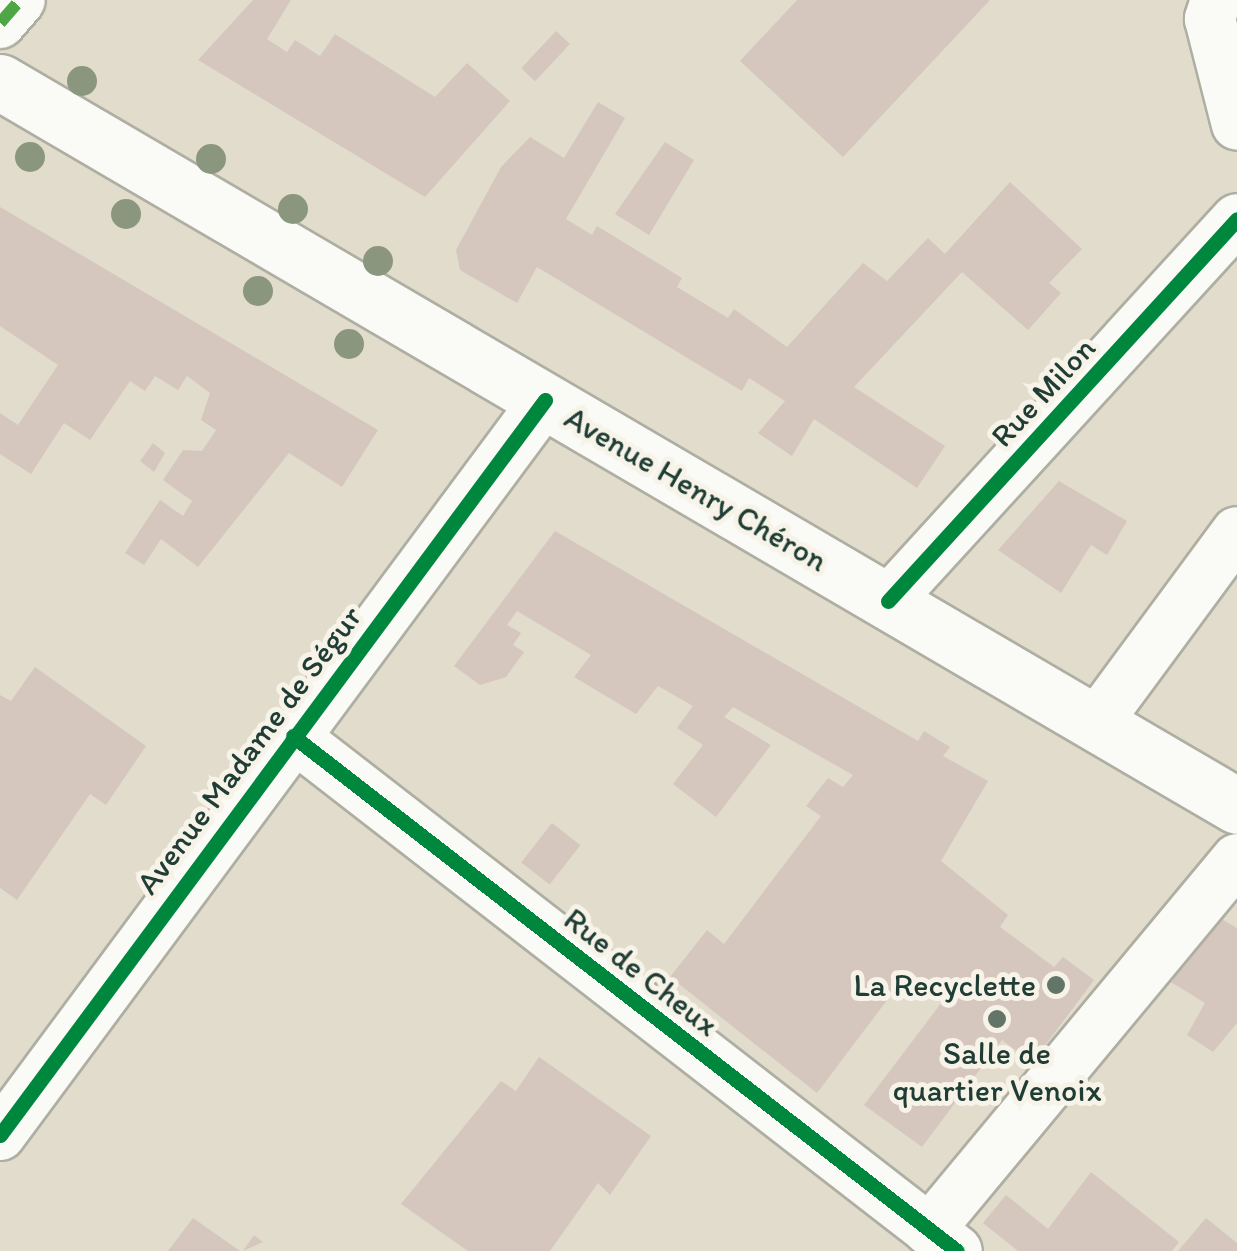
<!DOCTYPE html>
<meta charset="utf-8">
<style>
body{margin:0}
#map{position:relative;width:1237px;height:1251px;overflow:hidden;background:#e1dccb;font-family:Itim,sans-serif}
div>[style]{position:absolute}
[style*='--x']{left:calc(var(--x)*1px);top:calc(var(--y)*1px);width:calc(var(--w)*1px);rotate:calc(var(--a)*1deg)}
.building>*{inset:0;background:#d6c7be;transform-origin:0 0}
.roads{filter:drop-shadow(2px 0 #aeaea2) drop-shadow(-2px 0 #aeaea2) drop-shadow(0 2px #aeaea2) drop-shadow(0 -2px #aeaea2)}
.street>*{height:50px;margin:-25px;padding:0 25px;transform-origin:25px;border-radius:25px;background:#fafaf7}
.secondary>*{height:55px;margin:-27.5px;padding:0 27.5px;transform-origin:27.5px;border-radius:27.5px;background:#fafaf7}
.quiet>*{height:12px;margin-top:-6px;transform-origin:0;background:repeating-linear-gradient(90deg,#4fa644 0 25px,transparent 0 37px)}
.cycleway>*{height:15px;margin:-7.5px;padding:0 7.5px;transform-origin:7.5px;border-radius:7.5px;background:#00873e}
.trees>*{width:30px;height:30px;margin:-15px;border-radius:50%;background:#8b967e}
.dots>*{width:28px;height:28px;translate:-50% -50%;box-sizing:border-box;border:5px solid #f7f3e8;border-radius:50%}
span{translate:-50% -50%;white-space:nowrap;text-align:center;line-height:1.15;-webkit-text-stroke:10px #f7f3e8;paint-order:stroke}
.street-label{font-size:32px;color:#1f3d34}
.poi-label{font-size:32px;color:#1f3d34}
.right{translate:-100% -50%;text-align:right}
</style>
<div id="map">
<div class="building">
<i style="clip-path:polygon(253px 0,291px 0,267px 39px,287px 52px,295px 40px,320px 56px,335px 34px,435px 97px,467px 63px,510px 101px,425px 197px,198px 60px)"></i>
<i style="clip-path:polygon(797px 0,990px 0,843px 157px,740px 61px)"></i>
<i style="left:556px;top:31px;width:19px;height:51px;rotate:43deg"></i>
<i style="clip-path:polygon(598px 102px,625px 118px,566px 219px,592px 235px,597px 226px,682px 278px,677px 287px,728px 318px,734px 309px,787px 347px,863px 263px,887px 281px,928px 238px,945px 254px,1010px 182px,1082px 249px,1049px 283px,1061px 293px,1028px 330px,962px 272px,854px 387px,945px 446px,917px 488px,814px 419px,792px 456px,758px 433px,785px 401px,749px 378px,742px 391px,537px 267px,517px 303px,460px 270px,456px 250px,501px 167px,530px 137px,564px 158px)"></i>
<i style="clip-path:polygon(665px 142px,694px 160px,649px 235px,615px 214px)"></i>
<i style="clip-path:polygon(0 207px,378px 430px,342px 487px,289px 453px,198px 567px,161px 539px,144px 565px,125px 553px,160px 500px,183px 516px,192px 501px,163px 480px,183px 450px,202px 451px,216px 430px,201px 420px,210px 393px,187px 376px,178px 390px,155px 376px,145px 391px,130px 381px,90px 440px,64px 423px,31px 474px,0 454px,0 413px,18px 425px,58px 365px,0 326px)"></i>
<i style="clip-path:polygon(153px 443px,165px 453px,154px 472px,140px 461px)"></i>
<i style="clip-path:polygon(1059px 481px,1127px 521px,1107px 555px,1091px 545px,1061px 593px,998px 550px)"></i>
<i style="clip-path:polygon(555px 531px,918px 741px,924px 731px,950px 747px,943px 756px,988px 781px,941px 861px,1008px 915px,1000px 927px,1054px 967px,1063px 957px,1094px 980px,1032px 1063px,1002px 1040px,922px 1147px,864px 1105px,945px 998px,909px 971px,817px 1093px,670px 977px,707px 930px,724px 944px,821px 816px,806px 806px,828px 778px,843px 787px,853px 775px,733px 707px,724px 717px,771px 745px,716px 817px,673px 784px,703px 745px,677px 728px,693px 706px,658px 686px,636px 714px,574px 677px,591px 655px,517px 611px,507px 625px,521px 633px,513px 645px,524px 652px,506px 677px,480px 685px,454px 666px)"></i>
<i style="clip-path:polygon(35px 667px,146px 746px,106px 805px,90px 794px,17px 900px,0 888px,0 695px,11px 701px)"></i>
<i style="left:552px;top:823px;width:36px;height:50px;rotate:38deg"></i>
<i style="clip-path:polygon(1220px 918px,1237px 928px,1237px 1023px,1213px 1052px,1187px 1035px,1205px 1003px,1171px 982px)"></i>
<i style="clip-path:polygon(539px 1057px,651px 1136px,610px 1195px,598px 1183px,550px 1251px,468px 1251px,401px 1204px,501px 1081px,516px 1091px)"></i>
<i style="clip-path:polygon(1091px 1172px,1179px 1242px,1172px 1251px,1018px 1251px,983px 1223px,1006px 1195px,1048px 1229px)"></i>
<i style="clip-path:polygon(193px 1218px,240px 1251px,168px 1251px)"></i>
<i style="clip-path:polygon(1206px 1218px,1237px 1243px,1237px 1251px,1178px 1251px)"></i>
<i style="clip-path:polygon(254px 1235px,263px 1242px,243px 1251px)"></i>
</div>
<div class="roads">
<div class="street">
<i style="--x:1216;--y:0;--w:20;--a:108"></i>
<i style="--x:1210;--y:19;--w:109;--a:75.7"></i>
<i style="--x:0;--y:23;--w:30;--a:-49"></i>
<i style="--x:888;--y:601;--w:517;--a:-47.58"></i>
<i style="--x:1096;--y:723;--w:237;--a:-53.6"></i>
<i style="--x:293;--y:736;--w:840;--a:37.8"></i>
<i style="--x:0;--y:1135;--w:915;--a:-53.44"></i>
<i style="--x:929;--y:1230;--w:482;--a:-50.3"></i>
</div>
<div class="secondary">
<i style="--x:0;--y:82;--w:1433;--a:30.34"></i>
</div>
</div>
<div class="quiet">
<i style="--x:0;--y:23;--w:30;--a:-49"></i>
</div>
<div class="cycleway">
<i style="--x:888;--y:601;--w:517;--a:-47.58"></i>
<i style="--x:293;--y:736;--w:840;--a:37.8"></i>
<i style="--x:0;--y:1135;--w:915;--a:-53.44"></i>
</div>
<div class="trees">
<i style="left:82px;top:81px"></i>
<i style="left:30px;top:157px"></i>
<i style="left:211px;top:159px"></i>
<i style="left:293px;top:209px"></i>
<i style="left:126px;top:214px"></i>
<i style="left:378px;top:261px"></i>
<i style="left:258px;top:291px"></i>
<i style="left:349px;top:344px"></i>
</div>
<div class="dots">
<i style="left:1056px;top:985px;background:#637569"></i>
<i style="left:997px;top:1019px;background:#637569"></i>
</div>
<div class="street-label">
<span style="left:1043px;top:392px;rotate:-47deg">Rue Milon</span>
<span style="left:696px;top:489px;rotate:30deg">Avenue Henry Chéron</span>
<span style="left:249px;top:750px;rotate:-53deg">Avenue Madame de Ségur</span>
<span style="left:641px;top:972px;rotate:38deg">Rue de Cheux</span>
</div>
<div class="poi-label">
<span class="right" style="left:1036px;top:985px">La Recyclette</span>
<span style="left:997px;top:1072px">Salle de<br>quartier Venoix</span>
</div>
</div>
